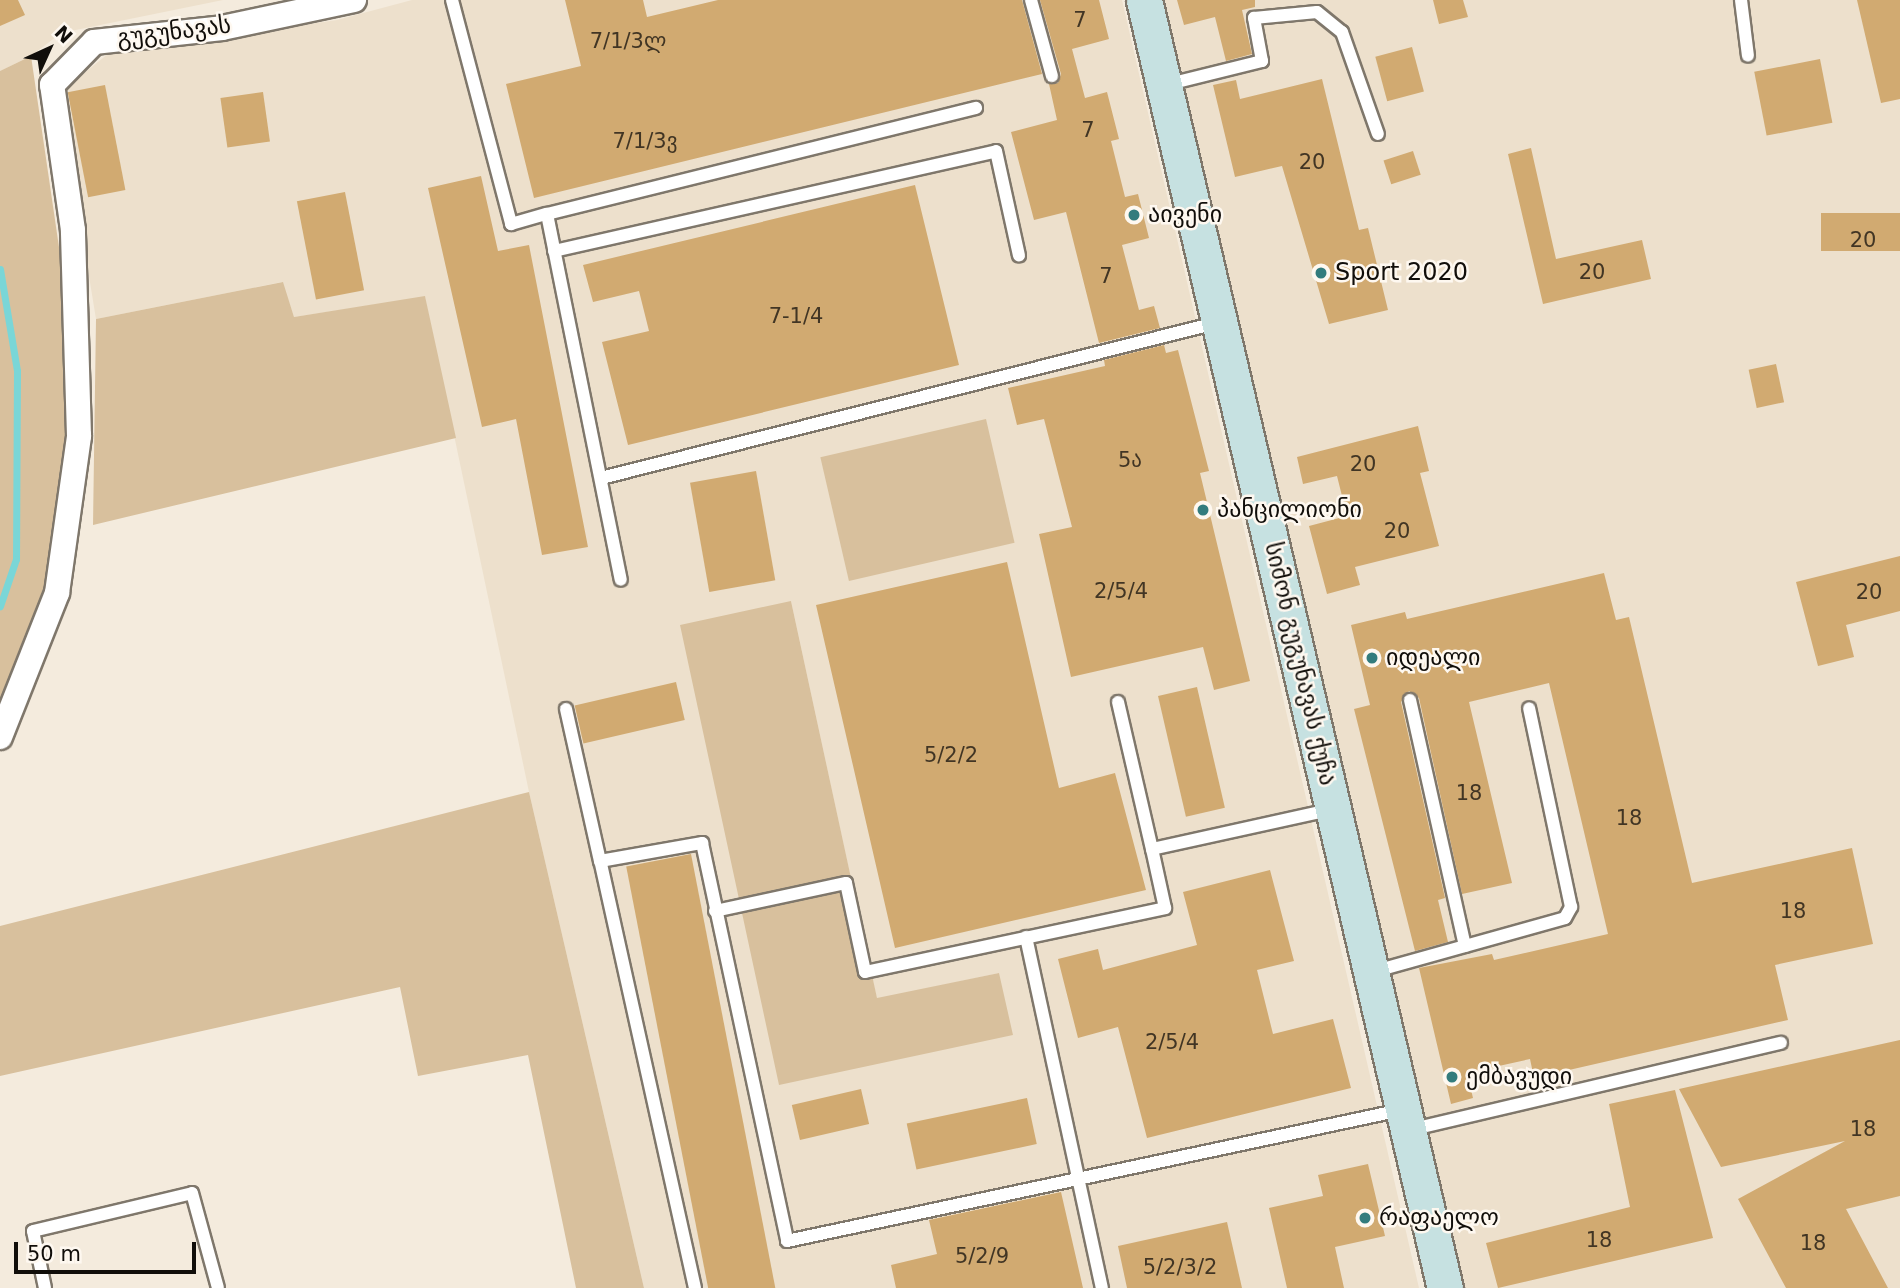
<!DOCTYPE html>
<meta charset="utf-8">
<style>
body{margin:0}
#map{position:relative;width:1900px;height:1288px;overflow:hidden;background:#f4ebdd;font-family:"DejaVu Sans","Noto Sans Georgian",sans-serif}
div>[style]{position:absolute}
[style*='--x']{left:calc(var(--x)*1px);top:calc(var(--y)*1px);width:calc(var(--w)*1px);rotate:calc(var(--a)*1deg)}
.built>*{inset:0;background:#ede0cc}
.green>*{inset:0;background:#d8c09d;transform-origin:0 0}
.stream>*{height:7px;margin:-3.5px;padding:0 3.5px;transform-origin:3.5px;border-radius:3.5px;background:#7ad6d7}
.building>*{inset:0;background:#d1aa71;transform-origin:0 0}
.roads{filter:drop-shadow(2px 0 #7f776b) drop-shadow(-2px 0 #7f776b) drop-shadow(0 2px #7f776b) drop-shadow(0 -2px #7f776b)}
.lane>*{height:12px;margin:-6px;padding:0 6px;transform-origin:6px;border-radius:6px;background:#fff}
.street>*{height:24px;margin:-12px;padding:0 12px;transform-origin:12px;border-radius:12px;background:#fff}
.secondary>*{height:35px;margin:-17.5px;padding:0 17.5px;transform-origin:17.5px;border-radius:17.5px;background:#c6e1e1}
.dots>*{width:19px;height:19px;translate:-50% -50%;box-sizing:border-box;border:4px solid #fef8f0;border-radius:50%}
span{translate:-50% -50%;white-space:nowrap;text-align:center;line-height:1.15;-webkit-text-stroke:5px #fef8f0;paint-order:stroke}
.number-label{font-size:21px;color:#413524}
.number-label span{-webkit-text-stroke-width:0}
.street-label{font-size:24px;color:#110e0a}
.poi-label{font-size:24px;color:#110e0a}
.left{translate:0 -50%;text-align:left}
.north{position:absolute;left:14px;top:14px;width:70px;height:70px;-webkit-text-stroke:5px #fef8f0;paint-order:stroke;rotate:45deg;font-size:19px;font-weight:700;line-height:28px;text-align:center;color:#110e0a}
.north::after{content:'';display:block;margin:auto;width:24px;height:32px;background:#110e0a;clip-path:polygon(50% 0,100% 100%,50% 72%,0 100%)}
.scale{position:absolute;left:14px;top:1242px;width:182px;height:32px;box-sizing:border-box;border:4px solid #110e0a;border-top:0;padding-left:9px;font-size:21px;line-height:24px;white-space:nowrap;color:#110e0a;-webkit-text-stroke:5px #fef8f0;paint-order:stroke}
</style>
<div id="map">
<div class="built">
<i style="clip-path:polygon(0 0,223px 0,61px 33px,31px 56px,0 71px)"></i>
<i style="clip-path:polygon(evenodd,412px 0,1122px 0,1419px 1288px,644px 1288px,529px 792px,425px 297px,294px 317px,282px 282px,96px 319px,59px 93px,108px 54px,337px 20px,412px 0,791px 601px,877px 999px,999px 973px,779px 1084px,791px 601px)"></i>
<i style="clip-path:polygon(1162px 0,1900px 0,1900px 1288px,1461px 1288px)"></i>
</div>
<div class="green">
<i style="clip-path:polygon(31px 56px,60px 254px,66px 431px,46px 591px,0 706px,0 71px)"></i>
<i style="clip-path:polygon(283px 282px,294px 317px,425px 296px,456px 438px,93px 525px,96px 319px)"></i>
<i style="left:986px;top:419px;width:127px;height:170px;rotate:77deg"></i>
<i style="clip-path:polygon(791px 601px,877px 998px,999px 973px,1013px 1035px,779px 1085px,680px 625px)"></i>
<i style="clip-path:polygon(529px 792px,644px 1288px,576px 1288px,528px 1055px,418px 1076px,400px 987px,0 1076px,0 926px)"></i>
</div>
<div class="stream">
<i style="--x:0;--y:269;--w:103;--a:80.5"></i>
<i style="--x:17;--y:371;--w:188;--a:90.3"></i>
<i style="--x:16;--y:559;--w:50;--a:108.8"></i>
</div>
<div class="building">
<i style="clip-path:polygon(0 0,18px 0,25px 15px,0 26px)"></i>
<i style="clip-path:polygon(565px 0,643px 0,647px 17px,718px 0,1022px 0,1042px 74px,534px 198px,506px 84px,581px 66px)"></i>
<i style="clip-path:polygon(1040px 0,1099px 0,1109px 39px,1072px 49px,1085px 98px,1107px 92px,1119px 139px,1111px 141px,1125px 197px,1138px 194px,1149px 238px,1122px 245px,1139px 310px,1154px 306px,1160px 328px,1099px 343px,1066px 212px,1034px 220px,1011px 132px,1057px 120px,1049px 84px,1058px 83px,1061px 74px)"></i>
<i style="clip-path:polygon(1177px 0,1255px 0,1255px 7px,1242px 10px,1252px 54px,1226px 61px,1215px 17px,1184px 25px)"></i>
<i style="clip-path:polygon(1433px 0,1463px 0,1468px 17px,1439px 24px)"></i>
<i style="clip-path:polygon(1857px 0,1900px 0,1900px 99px,1881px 103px)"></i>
<i style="left:1412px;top:47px;width:46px;height:38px;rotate:75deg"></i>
<i style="left:1820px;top:59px;width:65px;height:67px;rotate:79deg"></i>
<i style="clip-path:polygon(1322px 79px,1359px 230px,1368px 228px,1388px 310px,1329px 324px,1282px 166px,1235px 177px,1213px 85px,1236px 80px,1240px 99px)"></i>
<i style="left:105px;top:85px;width:107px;height:38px;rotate:79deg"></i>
<i style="left:263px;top:92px;width:50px;height:43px;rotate:82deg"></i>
<i style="clip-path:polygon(1531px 148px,1556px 259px,1642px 240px,1651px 279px,1543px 304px,1508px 154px)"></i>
<i style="left:1413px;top:151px;width:25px;height:31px;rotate:72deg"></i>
<i style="clip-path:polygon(481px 176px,498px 251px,529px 245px,588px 547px,542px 555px,516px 419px,482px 427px,428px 188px)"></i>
<i style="clip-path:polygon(915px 185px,959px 365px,628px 445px,602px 342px,649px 331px,639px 291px,593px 302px,583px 265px)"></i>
<i style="left:345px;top:192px;width:100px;height:49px;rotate:79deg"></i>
<i style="left:1900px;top:213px;width:38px;height:79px;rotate:90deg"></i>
<i style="clip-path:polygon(1164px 345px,1166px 353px,1178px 350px,1209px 471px,1200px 473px,1250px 681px,1214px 690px,1203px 647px,1071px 677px,1039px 534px,1072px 527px,1044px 419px,1017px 425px,1008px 388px,1105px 366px,1104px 360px)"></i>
<i style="left:1776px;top:364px;width:39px;height:28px;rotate:78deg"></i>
<i style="clip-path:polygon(1418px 426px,1429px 471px,1420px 473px,1439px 546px,1355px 567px,1360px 585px,1327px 594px,1309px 526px,1347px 516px,1337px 476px,1303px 484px,1297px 457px)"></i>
<i style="left:756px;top:471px;width:111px;height:67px;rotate:80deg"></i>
<i style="clip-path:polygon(1900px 556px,1900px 611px,1846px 625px,1854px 657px,1818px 666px,1796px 582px)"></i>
<i style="clip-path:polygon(1007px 562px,1059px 788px,1115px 773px,1146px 890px,895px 948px,816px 605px)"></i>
<i style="clip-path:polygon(1604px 573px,1616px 620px,1629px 617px,1692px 883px,1852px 848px,1873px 944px,1775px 965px,1788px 1020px,1534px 1078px,1530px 1059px,1467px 1073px,1473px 1098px,1451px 1104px,1419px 968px,1492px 954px,1494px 960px,1608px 934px,1549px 683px,1469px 702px,1512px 883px,1462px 894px,1419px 698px,1409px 691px,1401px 702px,1445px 898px,1438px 900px,1448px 942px,1415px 951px,1354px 709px,1370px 705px,1351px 625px,1405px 612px,1407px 619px)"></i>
<i style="left:676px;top:682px;width:39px;height:104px;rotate:77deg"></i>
<i style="left:1197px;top:687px;width:124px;height:40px;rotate:77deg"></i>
<i style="left:691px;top:854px;width:442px;height:66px;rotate:79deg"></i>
<i style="clip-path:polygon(1270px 870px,1294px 961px,1257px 970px,1273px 1034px,1333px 1019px,1351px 1088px,1147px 1138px,1118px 1027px,1078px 1038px,1058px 959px,1098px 949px,1103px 970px,1197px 945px,1183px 892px)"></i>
<i style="clip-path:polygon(1900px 1040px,1900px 1196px,1846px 1209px,1888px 1288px,1786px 1288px,1738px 1199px,1845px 1141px,1721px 1167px,1679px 1089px)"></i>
<i style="left:861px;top:1089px;width:36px;height:71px;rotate:77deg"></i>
<i style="clip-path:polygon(1675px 1090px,1713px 1238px,1498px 1288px,1486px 1243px,1630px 1207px,1609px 1104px)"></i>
<i style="left:1027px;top:1098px;width:47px;height:123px;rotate:78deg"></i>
<i style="clip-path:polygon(1368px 1164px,1385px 1236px,1335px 1247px,1344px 1288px,1287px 1288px,1269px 1208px,1323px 1196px,1318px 1175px)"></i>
<i style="clip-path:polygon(1061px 1192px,1083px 1288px,896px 1288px,891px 1265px,937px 1254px,929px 1220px)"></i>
<i style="clip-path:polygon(1227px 1222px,1242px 1288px,1127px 1288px,1118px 1246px)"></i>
</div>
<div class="roads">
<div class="lane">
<i style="--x:452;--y:0;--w:232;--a:75.2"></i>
<i style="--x:511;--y:224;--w:37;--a:-16"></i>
<i style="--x:547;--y:214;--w:373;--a:78.6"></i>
<i style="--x:1031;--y:0;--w:79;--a:74.6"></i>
<i style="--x:1741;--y:0;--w:56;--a:82.9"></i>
<i style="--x:1165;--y:85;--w:100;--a:-13.9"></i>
<i style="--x:1262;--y:61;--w:44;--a:-100.5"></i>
<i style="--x:1254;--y:18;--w:63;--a:-5.4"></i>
<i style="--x:1317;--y:12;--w:32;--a:39"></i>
<i style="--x:1342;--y:32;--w:108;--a:70.6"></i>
<i style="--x:547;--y:214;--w:442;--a:-13.9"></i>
<i style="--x:554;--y:251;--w:453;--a:-12.7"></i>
<i style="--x:996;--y:151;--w:107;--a:77.6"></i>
<i style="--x:601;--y:478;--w:634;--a:-14.15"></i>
<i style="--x:1410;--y:700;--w:252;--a:77.4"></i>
<i style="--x:1118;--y:702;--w:151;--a:77"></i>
<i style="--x:566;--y:709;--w:156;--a:77.4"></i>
<i style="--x:715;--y:911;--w:134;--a:-12.1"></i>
<i style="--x:846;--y:883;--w:91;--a:77.9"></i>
<i style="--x:865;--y:972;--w:307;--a:-12"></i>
<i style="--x:1165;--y:908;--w:60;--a:-102.4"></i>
<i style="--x:1152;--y:849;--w:182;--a:-12.4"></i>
<i style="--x:1026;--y:937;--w:359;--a:77.8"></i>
<i style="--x:1372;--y:972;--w:200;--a:-15.6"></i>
<i style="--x:1565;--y:918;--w:13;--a:-61"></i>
<i style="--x:1571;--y:907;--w:203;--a:-101.9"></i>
<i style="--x:1409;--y:1130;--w:382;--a:-13.2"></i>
<i style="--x:45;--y:1288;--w:58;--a:-101.9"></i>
<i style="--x:33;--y:1231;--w:163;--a:-13.4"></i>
<i style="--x:192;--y:1193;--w:98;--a:74.7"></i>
<i style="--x:695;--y:1288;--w:437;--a:-102.5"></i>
<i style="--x:600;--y:861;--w:104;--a:-10"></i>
<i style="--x:702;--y:843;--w:407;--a:77.9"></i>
<i style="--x:787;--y:1241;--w:628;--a:-12.04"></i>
</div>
<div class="street">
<i style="--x:0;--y:737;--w:155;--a:-68.4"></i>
<i style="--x:57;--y:593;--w:159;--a:-82"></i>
<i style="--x:79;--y:436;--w:206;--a:-91.7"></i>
<i style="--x:73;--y:230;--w:147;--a:-98.2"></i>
<i style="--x:52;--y:85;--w:60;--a:-45.7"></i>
<i style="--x:94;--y:42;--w:129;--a:-6.2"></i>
<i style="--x:222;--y:28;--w:135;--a:-12"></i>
</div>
<div class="secondary">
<i style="--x:1144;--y:0;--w:1323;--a:76.85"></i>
</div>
</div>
<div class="dots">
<i style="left:1134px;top:215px;background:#337c7d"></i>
<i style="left:1321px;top:273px;background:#337c7d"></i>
<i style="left:1203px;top:510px;background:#337c7d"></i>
<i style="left:1372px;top:658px;background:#337c7d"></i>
<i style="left:1452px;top:1077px;background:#337c7d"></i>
<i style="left:1365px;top:1218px;background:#337c7d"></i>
</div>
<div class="number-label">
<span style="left:1080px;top:20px">7</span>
<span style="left:628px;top:41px">7/1/3ლ</span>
<span style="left:1088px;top:130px">7</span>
<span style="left:645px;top:141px">7/1/3ვ</span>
<span style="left:1312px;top:162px">20</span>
<span style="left:1863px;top:240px">20</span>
<span style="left:1592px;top:272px">20</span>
<span style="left:1106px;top:276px">7</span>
<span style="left:796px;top:316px">7-1/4</span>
<span style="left:1130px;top:460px">5ა</span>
<span style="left:1363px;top:464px">20</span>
<span style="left:1397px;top:531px">20</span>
<span style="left:1121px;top:591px">2/5/4</span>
<span style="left:1869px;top:592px">20</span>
<span style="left:951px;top:755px">5/2/2</span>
<span style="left:1469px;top:793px">18</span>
<span style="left:1629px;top:818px">18</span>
<span style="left:1793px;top:911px">18</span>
<span style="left:1172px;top:1042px">2/5/4</span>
<span style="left:1863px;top:1129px">18</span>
<span style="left:1599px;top:1240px">18</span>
<span style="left:1813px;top:1243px">18</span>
<span style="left:982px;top:1256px">5/2/9</span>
<span style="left:1180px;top:1267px">5/2/3/2</span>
</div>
<div class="street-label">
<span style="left:174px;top:32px;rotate:-7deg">გუგუნავას</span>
<span style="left:1300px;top:664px;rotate:77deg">სიმონ გუგუნავას ქუჩა</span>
</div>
<div class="poi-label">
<span class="left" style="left:1148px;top:215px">აივენი</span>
<span class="left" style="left:1335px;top:273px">Sport 2020</span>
<span class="left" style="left:1217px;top:510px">პანცილიონი</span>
<span class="left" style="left:1386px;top:658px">იდეალი</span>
<span class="left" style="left:1466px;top:1077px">ემბავუდი</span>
<span class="left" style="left:1379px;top:1218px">რაფაელო</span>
</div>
<div class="north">N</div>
<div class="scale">50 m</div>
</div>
